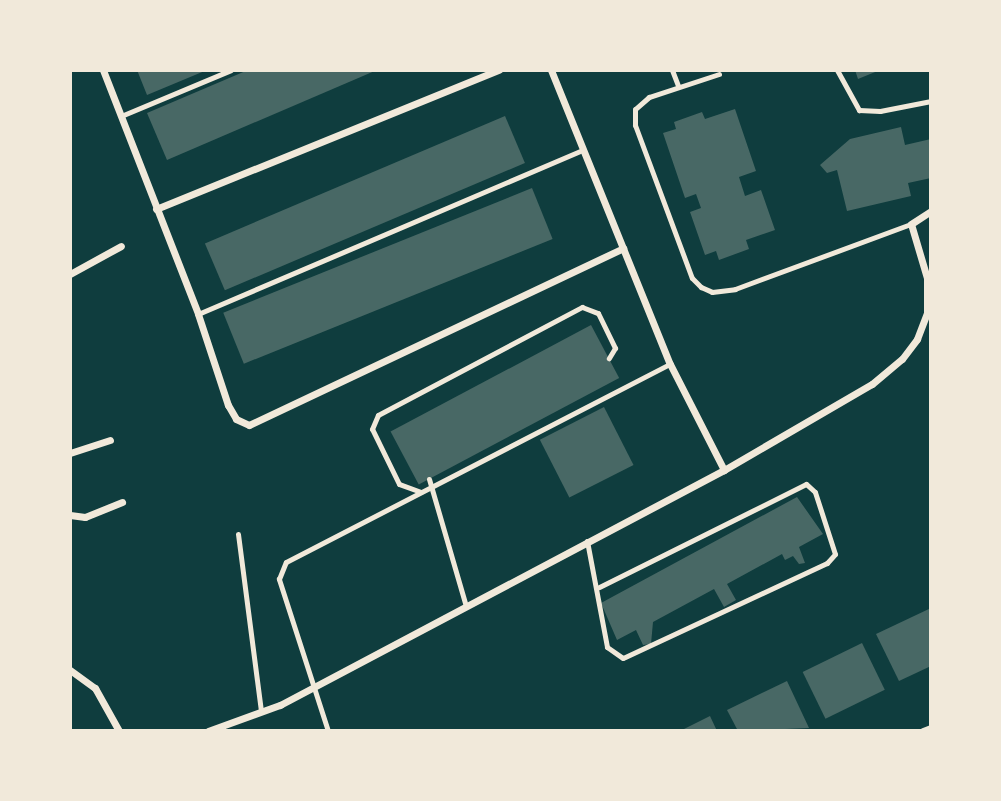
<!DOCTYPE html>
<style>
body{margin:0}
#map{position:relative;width:1001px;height:801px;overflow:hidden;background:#0f3d3e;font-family:Raleway,sans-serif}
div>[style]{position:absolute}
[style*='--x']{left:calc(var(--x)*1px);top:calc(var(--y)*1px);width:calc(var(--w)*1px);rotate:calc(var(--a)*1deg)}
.building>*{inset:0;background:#486865;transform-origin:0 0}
.service>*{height:5px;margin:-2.5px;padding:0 2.5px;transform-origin:2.5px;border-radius:2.5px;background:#f1e9da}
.minor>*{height:7px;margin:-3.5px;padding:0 3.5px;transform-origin:3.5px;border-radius:3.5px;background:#f1e9da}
span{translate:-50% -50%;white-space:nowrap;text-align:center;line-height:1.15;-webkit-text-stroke:7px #f1e9da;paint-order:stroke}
.frame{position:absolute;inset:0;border:72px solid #f1e9da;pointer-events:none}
</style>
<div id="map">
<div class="building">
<i style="clip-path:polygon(137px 70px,207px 70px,147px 95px)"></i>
<i style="clip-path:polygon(248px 70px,377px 70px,167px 160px,147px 113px)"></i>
<i style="clip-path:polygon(855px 70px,880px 70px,858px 79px)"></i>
<i style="clip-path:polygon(735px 109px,756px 171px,739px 177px,745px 196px,761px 190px,775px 230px,746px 240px,749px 249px,719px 260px,716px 251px,705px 255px,690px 212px,701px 208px,696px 194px,685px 198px,663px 133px,676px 129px,674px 122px,702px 112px,705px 119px)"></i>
<i style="left:505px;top:116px;width:51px;height:326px;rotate:67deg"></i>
<i style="clip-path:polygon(901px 127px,905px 145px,931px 139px,931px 178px,908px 183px,911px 196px,847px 211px,837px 170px,827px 173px,820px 165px,850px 139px)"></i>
<i style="left:532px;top:188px;width:55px;height:333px;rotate:68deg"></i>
<i style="left:591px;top:325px;width:60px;height:227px;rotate:62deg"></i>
<i style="left:604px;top:407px;width:65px;height:72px;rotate:63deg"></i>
<i style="clip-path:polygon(797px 497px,823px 534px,799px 547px,805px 563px,799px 564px,793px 556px,785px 560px,782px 554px,727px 584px,736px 600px,724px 607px,714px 589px,653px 622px,651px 644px,643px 645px,636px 630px,617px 640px,601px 603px)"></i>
<i style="clip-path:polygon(931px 608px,931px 666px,899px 681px,876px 634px)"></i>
<i style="left:862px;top:643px;width:52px;height:66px;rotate:64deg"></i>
<i style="clip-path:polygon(787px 681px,809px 728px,738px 731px,727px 710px)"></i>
<i style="clip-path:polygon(710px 716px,717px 731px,680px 731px)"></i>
</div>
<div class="service">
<i style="--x:672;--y:70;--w:17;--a:69"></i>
<i style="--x:837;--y:70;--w:46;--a:61.2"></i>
<i style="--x:859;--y:110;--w:21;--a:3"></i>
<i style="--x:880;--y:111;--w:52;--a:-11.1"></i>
<i style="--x:719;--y:74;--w:74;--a:161.8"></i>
<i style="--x:649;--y:97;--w:18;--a:139"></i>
<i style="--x:635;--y:109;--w:16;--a:90"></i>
<i style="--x:635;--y:125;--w:163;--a:69.6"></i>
<i style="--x:692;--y:278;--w:13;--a:45"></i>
<i style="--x:701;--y:287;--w:12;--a:24"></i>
<i style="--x:712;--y:292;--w:23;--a:-7"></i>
<i style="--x:735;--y:289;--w:188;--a:-20.3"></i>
<i style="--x:121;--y:116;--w:119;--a:-22.7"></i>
<i style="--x:198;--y:314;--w:418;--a:-23.1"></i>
<i style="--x:429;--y:479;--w:132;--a:73.8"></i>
<i style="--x:421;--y:492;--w:23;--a:-160"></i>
<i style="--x:399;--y:484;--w:61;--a:-116.1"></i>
<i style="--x:372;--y:429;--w:15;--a:-67"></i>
<i style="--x:378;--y:415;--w:231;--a:-27.9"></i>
<i style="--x:582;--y:307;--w:17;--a:21"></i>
<i style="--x:598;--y:313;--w:39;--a:64"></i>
<i style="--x:615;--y:348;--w:12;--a:121"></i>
<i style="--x:238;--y:534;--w:179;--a:82.6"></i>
<i style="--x:587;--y:541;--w:108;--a:79.3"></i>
<i style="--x:607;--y:647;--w:19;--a:35"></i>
<i style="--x:623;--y:658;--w:225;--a:-25"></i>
<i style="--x:827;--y:563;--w:12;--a:-48"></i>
<i style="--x:835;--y:554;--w:65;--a:-107.9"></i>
<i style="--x:815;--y:492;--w:12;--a:-138"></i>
<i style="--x:806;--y:484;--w:231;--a:153.5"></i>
<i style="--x:328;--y:731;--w:160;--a:-107.9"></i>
<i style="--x:279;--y:579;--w:18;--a:-68"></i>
<i style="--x:286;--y:562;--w:432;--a:-27.3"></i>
</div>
<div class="minor">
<i style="--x:103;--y:70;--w:262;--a:68.7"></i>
<i style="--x:198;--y:314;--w:96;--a:71.8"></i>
<i style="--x:228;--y:405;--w:16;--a:60"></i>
<i style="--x:236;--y:419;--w:14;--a:25"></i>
<i style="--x:249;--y:425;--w:414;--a:-25.3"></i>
<i style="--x:551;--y:70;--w:317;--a:68"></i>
<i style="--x:670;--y:364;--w:119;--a:63"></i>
<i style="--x:156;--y:209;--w:370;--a:-22.1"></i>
<i style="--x:70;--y:274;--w:58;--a:-28.8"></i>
<i style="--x:70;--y:453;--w:42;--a:-18"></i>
<i style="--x:70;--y:515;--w:15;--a:8"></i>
<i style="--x:85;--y:517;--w:40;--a:-22"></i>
<i style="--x:70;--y:670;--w:31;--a:36"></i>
<i style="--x:95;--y:688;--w:49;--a:60.8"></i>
<i style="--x:208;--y:731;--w:77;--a:-19.9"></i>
<i style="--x:280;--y:705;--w:502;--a:-27.89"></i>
<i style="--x:724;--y:470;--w:171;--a:-30.2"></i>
<i style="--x:872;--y:384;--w:39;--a:-40"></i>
<i style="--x:902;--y:359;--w:25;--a:-53"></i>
<i style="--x:917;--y:339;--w:28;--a:-69"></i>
<i style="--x:927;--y:313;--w:35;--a:-90"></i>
<i style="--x:927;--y:278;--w:56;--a:-106.5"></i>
<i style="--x:911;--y:224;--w:24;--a:-33"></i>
<i style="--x:923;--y:731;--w:9;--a:-21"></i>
</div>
<div class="frame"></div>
</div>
